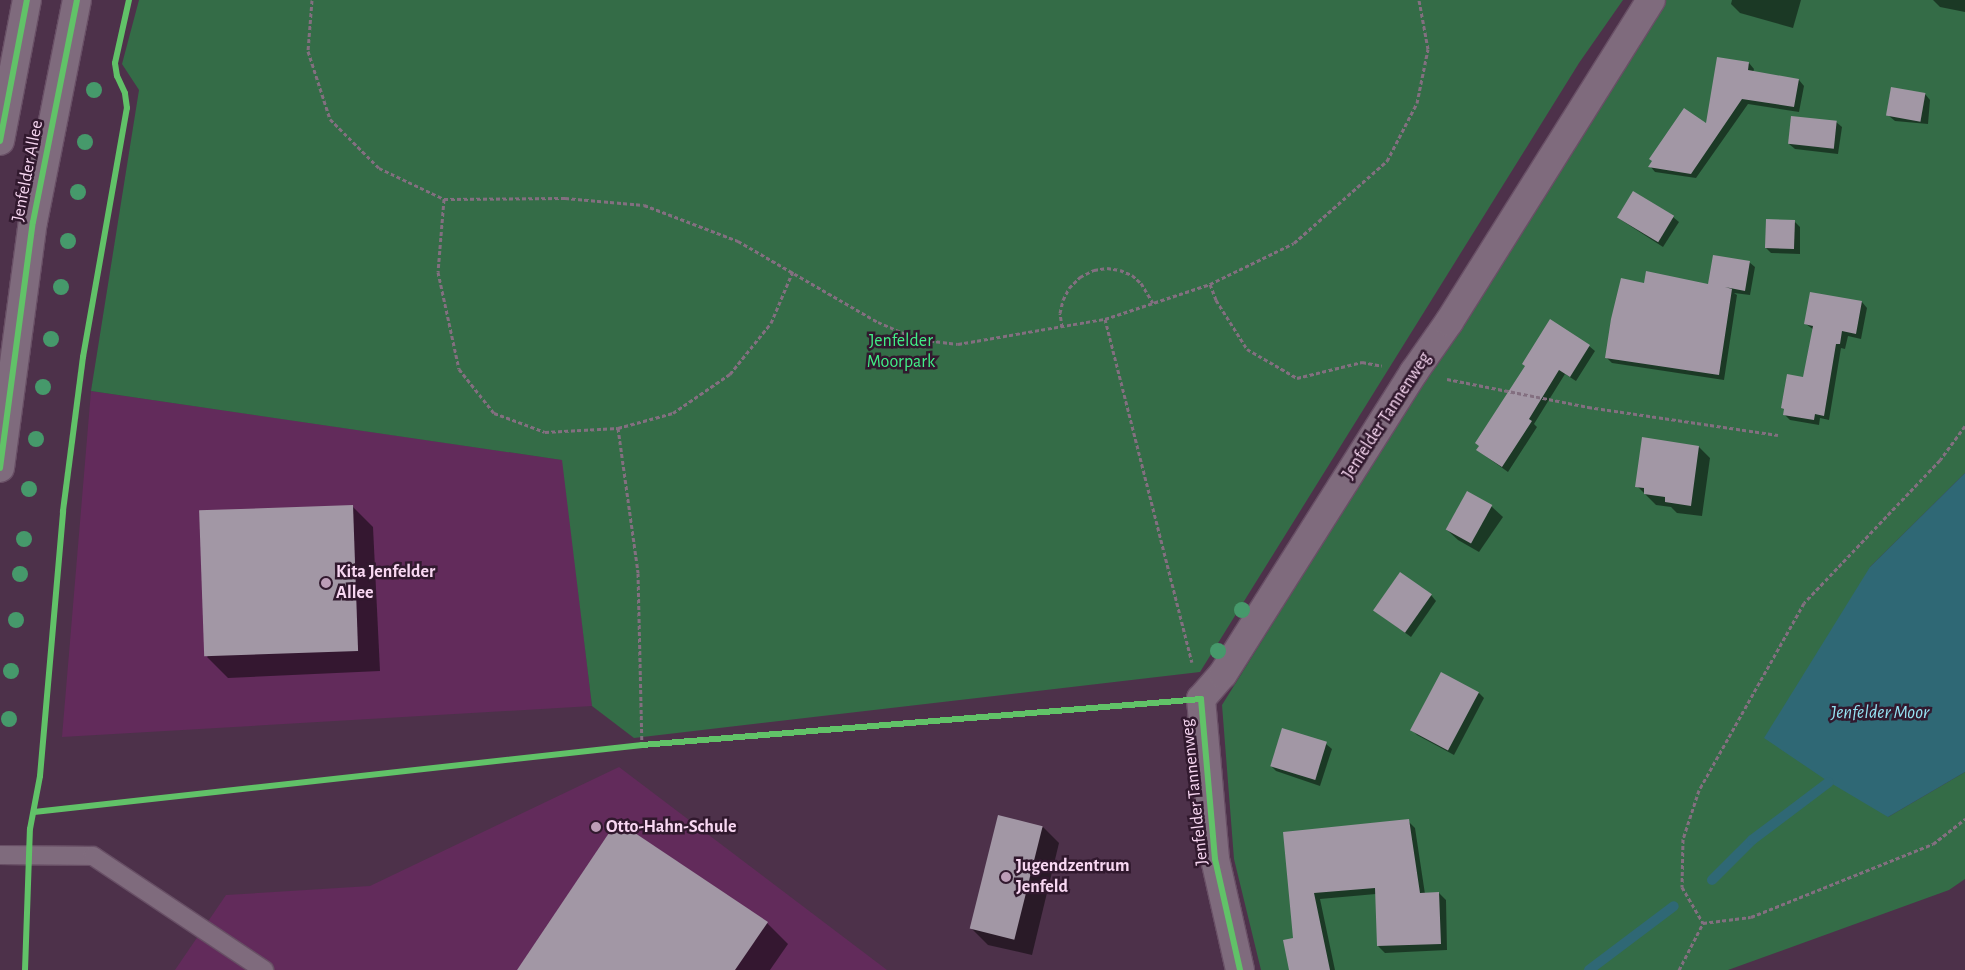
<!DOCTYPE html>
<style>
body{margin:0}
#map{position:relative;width:1965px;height:970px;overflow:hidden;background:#4d314a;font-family:"Alegreya Sans",sans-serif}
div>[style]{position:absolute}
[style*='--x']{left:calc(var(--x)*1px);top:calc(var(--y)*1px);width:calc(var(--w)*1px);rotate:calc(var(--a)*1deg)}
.built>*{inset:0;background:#622b5b}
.green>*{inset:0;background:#346c47}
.water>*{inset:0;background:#2f6875}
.shadow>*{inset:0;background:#0007}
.stream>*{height:10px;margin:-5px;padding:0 5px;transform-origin:5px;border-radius:5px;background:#2f6875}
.building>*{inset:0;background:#a297a5;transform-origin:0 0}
.path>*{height:3px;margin-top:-1.5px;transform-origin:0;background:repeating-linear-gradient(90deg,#836f80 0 4px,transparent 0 6.5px)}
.roads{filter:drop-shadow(1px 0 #684f65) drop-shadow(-1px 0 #684f65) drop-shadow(0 1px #684f65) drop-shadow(0 -1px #684f65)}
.service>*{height:18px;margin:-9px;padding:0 9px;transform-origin:9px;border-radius:9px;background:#7f6b7d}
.minor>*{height:28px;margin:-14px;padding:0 14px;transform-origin:14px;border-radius:14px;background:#7f6b7d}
.secondary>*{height:28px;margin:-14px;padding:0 14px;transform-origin:14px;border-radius:14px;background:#7f6b7d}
.cycleway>*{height:6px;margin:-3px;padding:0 3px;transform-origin:3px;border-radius:3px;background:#61c268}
.trees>*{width:16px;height:16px;margin:-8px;border-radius:50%;background:#46996b}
.dots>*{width:14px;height:14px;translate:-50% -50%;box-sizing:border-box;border:2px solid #31192e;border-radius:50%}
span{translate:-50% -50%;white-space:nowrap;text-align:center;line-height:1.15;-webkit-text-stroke:5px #31192e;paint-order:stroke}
.street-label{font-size:18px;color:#f8d7f2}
.park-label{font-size:18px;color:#41ee86}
.poi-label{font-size:18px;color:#f8d7f2;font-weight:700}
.left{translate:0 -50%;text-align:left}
.water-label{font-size:19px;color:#95e3f3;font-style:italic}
</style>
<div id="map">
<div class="built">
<i style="clip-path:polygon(91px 391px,563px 460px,592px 706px,62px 737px)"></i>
<i style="clip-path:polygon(619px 767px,887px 970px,175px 970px,226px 895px,370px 886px)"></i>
</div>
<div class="green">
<i style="clip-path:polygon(139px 0,1623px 0,1579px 63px,1200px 672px,634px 738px,592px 706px,562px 460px,91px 391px,139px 90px,122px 64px)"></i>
<i style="clip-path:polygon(1661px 0,1965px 0,1965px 473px,1870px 567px,1888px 817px,1965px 772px,1965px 879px,1949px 890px,1728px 970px,1261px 970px,1234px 859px,1222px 705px)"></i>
</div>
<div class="water">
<i style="clip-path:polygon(1965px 473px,1965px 772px,1888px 817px,1829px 782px,1764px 738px,1870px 567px)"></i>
</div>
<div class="shadow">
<i style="clip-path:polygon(1732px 0,1801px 0,1793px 28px,1740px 13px,1731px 4px)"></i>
<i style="clip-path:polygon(1933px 0,1965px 0,1965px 12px,1940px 7px)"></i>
<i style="clip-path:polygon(1749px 63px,1754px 69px,1753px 72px,1799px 80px,1804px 86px,1799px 112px,1748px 104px,1696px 178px,1655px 172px,1650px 166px,1707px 125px)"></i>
<i style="clip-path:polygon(1925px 94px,1930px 100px,1928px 124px,1895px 121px,1889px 116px)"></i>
<i style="clip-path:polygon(1836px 122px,1842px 127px,1838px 154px,1795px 149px,1789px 144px)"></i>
<i style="clip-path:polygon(1673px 217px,1679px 222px,1663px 247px,1618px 218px)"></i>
<i style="clip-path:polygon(1795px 222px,1800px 227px,1800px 254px,1771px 253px,1766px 248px)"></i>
<i style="clip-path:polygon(1749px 262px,1755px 267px,1750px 295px,1734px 293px,1737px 295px,1724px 380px,1612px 363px,1607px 358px,1645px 285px,1709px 285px)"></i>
<i style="clip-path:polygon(1811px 293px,1862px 302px,1867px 308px,1861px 339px,1848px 336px,1845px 349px,1841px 348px,1829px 420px,1820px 418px,1819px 425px,1790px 420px,1785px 415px,1785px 410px,1782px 408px,1804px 379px,1814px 330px,1806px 324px)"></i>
<i style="clip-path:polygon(1589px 346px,1595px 351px,1576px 381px,1565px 374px,1534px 424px,1537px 427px,1508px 472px,1477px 450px,1526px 366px)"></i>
<i style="clip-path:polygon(1699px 447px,1710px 458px,1702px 516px,1677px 513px,1671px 507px,1656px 505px,1637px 486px)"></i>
<i style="clip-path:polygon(1468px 493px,1491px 506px,1503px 517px,1479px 552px,1458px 540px,1446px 529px)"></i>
<i style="clip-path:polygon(352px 506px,373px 527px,380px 671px,228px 678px,207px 657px)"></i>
<i style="clip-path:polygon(1431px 595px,1436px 601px,1411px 637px,1375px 611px)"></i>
<i style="clip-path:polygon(1479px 693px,1484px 698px,1454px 755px,1417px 735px,1412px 730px)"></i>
<i style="clip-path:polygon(1326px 744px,1332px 749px,1320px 786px,1276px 771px,1271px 766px)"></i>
<i style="clip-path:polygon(1408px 821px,1415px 828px,1425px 894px,1439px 893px,1446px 900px,1447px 950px,1385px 953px,1378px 946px,1376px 894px,1320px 899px,1335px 970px,1291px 970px,1294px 939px,1284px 833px)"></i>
<i style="clip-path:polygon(1043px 827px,1059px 843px,1032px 955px,988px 945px,971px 928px)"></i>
<i style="clip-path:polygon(767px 923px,788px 944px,770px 970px,518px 970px)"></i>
</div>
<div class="stream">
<i style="--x:1712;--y:880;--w:57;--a:-45"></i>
<i style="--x:1752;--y:840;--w:96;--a:-37"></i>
<i style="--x:1589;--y:970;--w:106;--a:-37"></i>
</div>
<div class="building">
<i style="clip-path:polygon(1717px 57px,1749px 62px,1748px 70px,1799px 79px,1794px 107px,1742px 99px,1691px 174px,1648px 167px,1652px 161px,1649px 159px,1684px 108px,1706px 123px)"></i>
<i style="left:1891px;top:87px;width:35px;height:29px;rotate:10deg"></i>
<i style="left:1791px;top:116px;width:46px;height:28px;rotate:6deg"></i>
<i style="left:1633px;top:191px;width:48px;height:31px;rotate:31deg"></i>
<i style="left:1766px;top:219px;width:29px;height:29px;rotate:2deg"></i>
<i style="clip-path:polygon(1713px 255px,1750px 261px,1745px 291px,1725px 287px,1732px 289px,1719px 375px,1605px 358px,1611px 319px,1621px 278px,1644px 283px,1646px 271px,1708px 284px)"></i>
<i style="clip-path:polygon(1810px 292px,1862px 301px,1856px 334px,1842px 331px,1840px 344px,1836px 344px,1824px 416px,1815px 414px,1814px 420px,1783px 415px,1784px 409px,1781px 408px,1787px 374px,1803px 377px,1813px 326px,1804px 324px)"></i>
<i style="clip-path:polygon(1550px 319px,1590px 345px,1570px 377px,1559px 370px,1529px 419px,1532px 421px,1502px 467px,1476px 450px,1479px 446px,1475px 443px,1525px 366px,1522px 364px)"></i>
<i style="clip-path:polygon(1642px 437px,1699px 446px,1691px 506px,1665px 502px,1665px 497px,1644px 494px,1644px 488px,1635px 487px)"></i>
<i style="left:1467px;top:491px;width:29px;height:44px;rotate:29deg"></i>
<i style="left:353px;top:505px;width:146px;height:154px;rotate:88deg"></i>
<i style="left:1400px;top:572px;width:39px;height:47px;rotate:35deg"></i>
<i style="left:1441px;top:672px;width:43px;height:66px;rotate:28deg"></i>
<i style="left:1282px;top:728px;width:47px;height:40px;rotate:17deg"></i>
<i style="left:998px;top:815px;width:46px;height:117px;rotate:14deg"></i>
<i style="clip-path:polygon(1409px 819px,1420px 893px,1439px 892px,1441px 944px,1377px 946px,1375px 888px,1314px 893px,1330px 970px,1289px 970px,1283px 940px,1293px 938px,1283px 832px)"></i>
<i style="clip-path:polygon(617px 821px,768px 922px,735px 970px,517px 970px)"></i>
</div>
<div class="path">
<i style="--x:312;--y:0;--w:51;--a:94.5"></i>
<i style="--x:308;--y:51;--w:71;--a:72.1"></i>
<i style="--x:330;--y:119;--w:69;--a:45"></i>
<i style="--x:379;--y:168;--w:72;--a:25.5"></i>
<i style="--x:444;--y:199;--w:121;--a:-0.5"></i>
<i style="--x:565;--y:198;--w:79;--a:5.1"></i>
<i style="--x:644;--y:205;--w:101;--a:21"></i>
<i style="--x:738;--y:241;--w:162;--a:30.1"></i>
<i style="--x:878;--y:322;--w:43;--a:23.6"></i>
<i style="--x:917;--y:339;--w:41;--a:7"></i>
<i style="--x:958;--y:344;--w:149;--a:-9.7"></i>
<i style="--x:1105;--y:319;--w:111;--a:-18.4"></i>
<i style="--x:1210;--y:284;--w:93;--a:-26"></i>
<i style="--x:1294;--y:243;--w:124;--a:-41.4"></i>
<i style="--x:1387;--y:161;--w:65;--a:-62.7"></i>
<i style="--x:1417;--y:103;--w:55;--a:-78.5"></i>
<i style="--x:1428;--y:49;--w:50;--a:-100.4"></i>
<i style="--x:444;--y:199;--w:73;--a:94.7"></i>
<i style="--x:438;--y:272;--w:99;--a:77.8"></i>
<i style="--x:459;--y:369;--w:56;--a:51.5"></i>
<i style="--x:494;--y:413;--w:54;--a:20.4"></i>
<i style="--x:545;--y:432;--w:73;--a:-3.1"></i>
<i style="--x:618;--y:428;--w:57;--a:-15.3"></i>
<i style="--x:673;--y:413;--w:69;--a:-34.4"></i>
<i style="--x:730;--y:374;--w:65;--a:-51.2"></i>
<i style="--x:771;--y:323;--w:56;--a:-67.1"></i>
<i style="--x:1210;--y:284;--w:17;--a:69"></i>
<i style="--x:1216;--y:300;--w:58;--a:57.7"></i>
<i style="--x:1247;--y:349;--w:58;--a:30.1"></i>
<i style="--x:1297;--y:378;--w:67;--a:-13.8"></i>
<i style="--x:1362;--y:362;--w:20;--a:11"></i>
<i style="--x:1105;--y:319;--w:354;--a:75.8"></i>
<i style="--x:1062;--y:327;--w:14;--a:-98"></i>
<i style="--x:1060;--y:313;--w:13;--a:-77"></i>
<i style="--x:1063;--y:300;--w:13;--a:-63"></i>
<i style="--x:1069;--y:288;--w:16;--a:-45"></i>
<i style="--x:1080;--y:277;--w:16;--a:-27"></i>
<i style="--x:1094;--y:270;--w:13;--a:-9"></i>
<i style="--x:1107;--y:268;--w:13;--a:9"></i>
<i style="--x:1120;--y:270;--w:13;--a:23"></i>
<i style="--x:1132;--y:275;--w:12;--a:42"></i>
<i style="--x:1141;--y:283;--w:23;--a:59"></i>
<i style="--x:1447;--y:379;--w:144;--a:11.2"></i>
<i style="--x:1588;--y:407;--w:192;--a:8.4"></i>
<i style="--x:1965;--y:426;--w:42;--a:126.3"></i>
<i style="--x:1940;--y:460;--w:197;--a:133.6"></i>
<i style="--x:1804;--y:603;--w:214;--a:119.3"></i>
<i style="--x:1699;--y:790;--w:52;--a:108.1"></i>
<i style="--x:1683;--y:839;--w:48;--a:91.2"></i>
<i style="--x:1682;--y:887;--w:42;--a:59.7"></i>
<i style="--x:1703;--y:923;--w:48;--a:-7.1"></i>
<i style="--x:1751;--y:917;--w:196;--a:-21.9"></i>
<i style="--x:1933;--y:844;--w:41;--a:-38"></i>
<i style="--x:618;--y:428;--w:146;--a:82.1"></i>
<i style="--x:638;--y:573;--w:172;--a:88.7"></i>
<i style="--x:34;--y:812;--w:612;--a:-6.29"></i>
<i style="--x:642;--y:745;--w:530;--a:-4.76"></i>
<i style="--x:1679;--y:970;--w:53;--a:-62.9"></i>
</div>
<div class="roads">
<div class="service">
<i style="--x:0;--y:855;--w:93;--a:0.6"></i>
<i style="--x:93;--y:856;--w:206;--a:33.7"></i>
</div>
<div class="minor">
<i style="--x:1240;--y:970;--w:114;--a:-102.7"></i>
<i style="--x:1215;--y:859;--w:161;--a:-95"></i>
<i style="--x:1201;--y:699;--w:33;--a:-49"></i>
<i style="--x:1223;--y:674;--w:357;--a:-57.7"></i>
<i style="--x:1414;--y:372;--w:61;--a:-55"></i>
<i style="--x:1449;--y:322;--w:380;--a:-57.9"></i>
</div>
<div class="secondary">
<i style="--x:0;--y:141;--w:144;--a:-79.2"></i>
<i style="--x:0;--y:468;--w:248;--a:-82.4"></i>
<i style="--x:33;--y:222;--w:226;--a:-78.8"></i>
</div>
</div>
<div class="cycleway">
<i style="--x:0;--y:141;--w:144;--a:-79.2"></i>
<i style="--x:0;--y:468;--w:248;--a:-82.4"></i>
<i style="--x:33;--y:222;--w:226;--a:-78.8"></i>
<i style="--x:34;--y:812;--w:612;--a:-6.29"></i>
<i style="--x:642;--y:745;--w:561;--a:-4.7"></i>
<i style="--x:1201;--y:699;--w:161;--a:85"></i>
<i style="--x:1215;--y:859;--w:114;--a:77.3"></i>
<i style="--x:25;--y:970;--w:141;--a:-88"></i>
<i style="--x:30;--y:829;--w:54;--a:-79.3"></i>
<i style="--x:40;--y:776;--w:266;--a:-85"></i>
<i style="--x:63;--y:511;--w:155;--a:-82.6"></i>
<i style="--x:83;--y:357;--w:253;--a:-80"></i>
<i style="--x:127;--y:108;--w:15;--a:-98"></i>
<i style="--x:125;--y:93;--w:19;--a:-115"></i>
<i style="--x:117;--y:76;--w:13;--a:-99"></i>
<i style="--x:115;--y:63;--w:65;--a:-77.5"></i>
</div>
<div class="trees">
<i style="left:94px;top:90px"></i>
<i style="left:85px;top:142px"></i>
<i style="left:78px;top:192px"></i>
<i style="left:68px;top:241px"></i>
<i style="left:61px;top:287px"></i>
<i style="left:51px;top:339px"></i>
<i style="left:43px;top:387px"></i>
<i style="left:36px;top:439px"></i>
<i style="left:29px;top:489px"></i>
<i style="left:24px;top:539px"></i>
<i style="left:20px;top:574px"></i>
<i style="left:1242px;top:610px"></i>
<i style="left:16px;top:620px"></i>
<i style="left:1218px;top:651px"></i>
<i style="left:11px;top:671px"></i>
<i style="left:9px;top:719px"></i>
</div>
<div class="dots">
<i style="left:326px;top:583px;background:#bc9db7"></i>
<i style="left:596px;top:827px;background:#bc9db7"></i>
<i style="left:1006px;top:877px;background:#bc9db7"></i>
</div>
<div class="street-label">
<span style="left:28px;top:171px;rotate:-79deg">Jenfelder Allee</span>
<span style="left:1387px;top:416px;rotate:-57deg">Jenfelder Tannenweg</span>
<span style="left:1195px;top:792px;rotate:-96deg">Jenfelder Tannenweg</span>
</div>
<div class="park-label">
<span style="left:901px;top:352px">Jenfelder<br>Moorpark</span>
</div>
<div class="poi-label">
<span class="left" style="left:336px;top:583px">Kita Jenfelder<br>Allee</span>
<span class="left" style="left:606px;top:827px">Otto-Hahn-Schule</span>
<span class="left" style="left:1016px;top:877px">Jugendzentrum<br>Jenfeld</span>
</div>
<div class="water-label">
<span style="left:1880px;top:713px">Jenfelder Moor</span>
</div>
</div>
